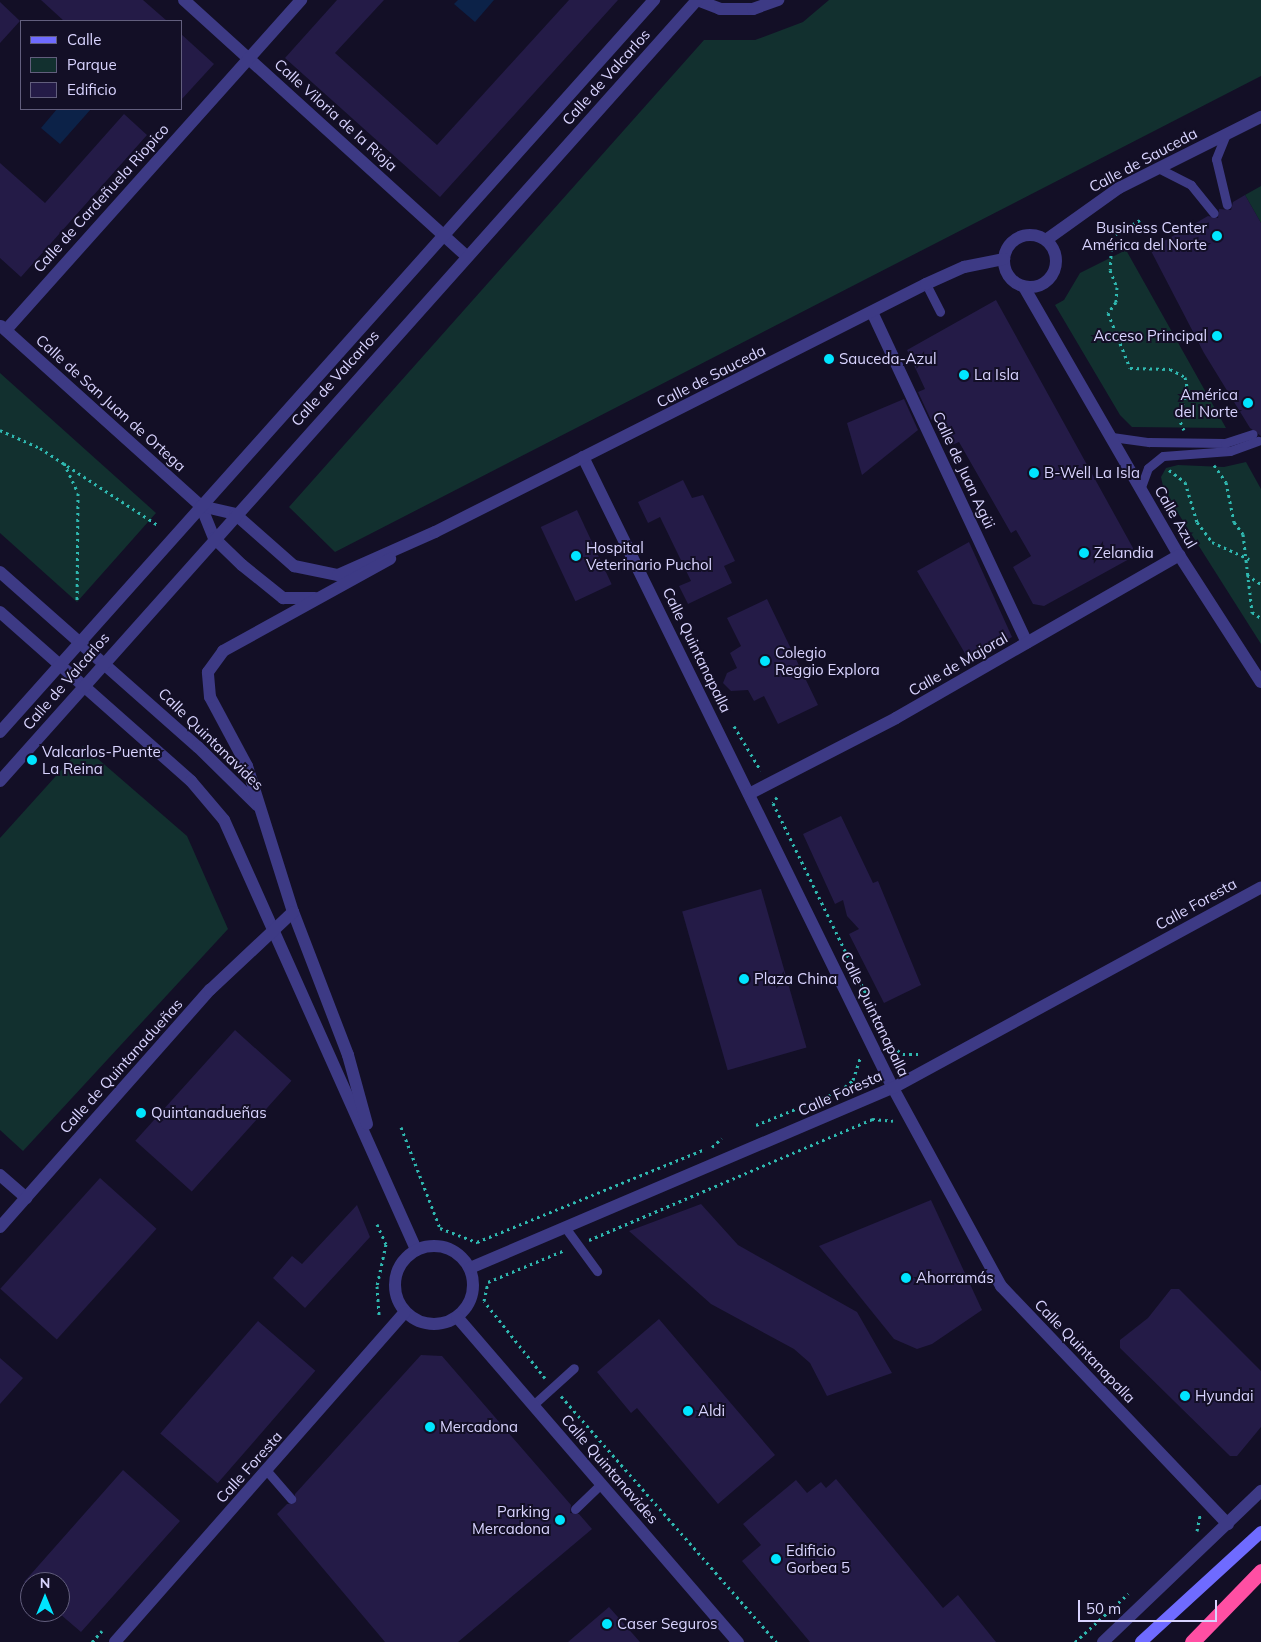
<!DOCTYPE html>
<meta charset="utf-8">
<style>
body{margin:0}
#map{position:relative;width:1261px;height:1642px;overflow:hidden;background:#130f26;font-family:Mulish,sans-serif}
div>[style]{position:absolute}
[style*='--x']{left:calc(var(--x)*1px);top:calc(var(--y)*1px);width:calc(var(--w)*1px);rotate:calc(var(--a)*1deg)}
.green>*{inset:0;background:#12302f}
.water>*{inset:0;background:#0c2248}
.building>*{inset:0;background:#241b47;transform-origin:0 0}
.path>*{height:3px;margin-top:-1.5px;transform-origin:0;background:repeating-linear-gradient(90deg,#2fb8b0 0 2.5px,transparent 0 6.5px)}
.lane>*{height:9px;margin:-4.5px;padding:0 4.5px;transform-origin:4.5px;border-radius:4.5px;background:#3d3a85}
.street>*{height:12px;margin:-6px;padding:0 6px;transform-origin:6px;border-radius:6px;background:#3d3a85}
.street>.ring{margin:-6px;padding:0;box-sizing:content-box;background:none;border:12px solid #3d3a85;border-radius:50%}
.secondary>*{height:12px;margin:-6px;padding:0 6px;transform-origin:6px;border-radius:6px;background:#6f6bff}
.highway>*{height:15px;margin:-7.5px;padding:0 7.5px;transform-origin:7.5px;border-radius:7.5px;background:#ff4fa3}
.dots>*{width:14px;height:14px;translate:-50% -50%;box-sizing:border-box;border:2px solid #130f26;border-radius:50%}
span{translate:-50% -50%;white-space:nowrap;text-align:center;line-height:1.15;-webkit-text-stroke:4px #130f26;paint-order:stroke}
.street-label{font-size:15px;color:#d9d4ff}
.poi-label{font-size:15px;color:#d9d4ff}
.right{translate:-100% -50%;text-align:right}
.left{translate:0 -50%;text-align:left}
.legend{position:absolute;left:20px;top:20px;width:162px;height:90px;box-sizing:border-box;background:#130f26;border:1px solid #625e7d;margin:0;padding:6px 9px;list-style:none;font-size:15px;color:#d9d4ff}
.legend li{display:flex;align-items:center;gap:10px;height:25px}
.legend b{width:25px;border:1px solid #625e7d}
.north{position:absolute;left:20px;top:1572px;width:50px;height:50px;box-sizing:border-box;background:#130f26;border:1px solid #625e7d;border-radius:50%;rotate:0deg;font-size:14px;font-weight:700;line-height:20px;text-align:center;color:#d9d4ff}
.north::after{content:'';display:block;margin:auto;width:18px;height:22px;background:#00e5ff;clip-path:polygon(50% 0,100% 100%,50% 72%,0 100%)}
.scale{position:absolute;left:1078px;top:1600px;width:139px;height:22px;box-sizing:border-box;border:2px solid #d9d4ff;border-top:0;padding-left:6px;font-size:15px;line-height:18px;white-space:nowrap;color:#d9d4ff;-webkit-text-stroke:4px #130f26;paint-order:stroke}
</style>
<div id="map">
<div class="green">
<i style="clip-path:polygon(829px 0,1261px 0,1261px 76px,335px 552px,289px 507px,704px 40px,755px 40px,803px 22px)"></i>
<i style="clip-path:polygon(1261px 186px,1261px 223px,1245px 195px)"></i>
<i style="clip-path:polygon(1126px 250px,1226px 428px,1132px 427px,1120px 415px,1055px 305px,1064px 300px,1080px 273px)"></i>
<i style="clip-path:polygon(0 373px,156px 513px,77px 602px,0 533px)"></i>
<i style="clip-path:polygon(1246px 462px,1261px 489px,1261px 644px,1164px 491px,1161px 477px,1166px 468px,1178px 465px,1224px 467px)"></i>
<i style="clip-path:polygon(83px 746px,187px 836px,228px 929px,23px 1151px,0 1130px,0 838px)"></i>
</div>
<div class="water">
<i style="clip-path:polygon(458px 0,494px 0,475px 22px,454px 4px)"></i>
<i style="clip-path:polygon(57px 109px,91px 109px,60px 144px,41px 128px)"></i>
</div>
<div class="building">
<i style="clip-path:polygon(41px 0,143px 0,167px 21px,64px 21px)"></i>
<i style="clip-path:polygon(337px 0,384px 0,335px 53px,437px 145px,569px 0,618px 0,440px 197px,285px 58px)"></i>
<i style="clip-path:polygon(0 2px,20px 21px,0 43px)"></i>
<i style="clip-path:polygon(181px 34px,214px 64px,181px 100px)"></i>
<i style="clip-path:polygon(124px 114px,147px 135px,21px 277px,0 258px,0 163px,45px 203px)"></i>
<i style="clip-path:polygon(1245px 195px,1261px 223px,1261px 436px,1250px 428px,1204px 353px,1150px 249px,1208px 216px,1218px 218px,1219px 209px,1231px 210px,1233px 202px)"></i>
<i style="clip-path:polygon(996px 300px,1133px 548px,1131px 558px,1044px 606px,1033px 604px,1013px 567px,1031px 556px,1016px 530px,1011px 533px,959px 442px,952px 445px,936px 416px,931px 420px,918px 392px,925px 389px,907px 350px)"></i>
<i style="clip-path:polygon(904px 399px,918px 430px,862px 475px,847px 423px)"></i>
<i style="clip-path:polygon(683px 480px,692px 498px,703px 495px,735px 561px,724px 566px,732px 583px,688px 604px,679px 586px,691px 581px,660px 517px,648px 523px,638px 502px)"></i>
<i style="left:577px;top:510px;width:82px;height:40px;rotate:65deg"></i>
<i style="clip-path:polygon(969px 542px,1012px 637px,970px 662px,917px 571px)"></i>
<i style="clip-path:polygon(767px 599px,818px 705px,778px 724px,764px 696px,754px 701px,748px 690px,731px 691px,723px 683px,727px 673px,737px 668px,730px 653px,741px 646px,727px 618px)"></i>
<i style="clip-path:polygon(841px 816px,873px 883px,878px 881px,921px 985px,884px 1003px,849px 934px,859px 929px,847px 916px,843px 900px,835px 904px,803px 834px)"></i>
<i style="left:761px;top:889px;width:165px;height:82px;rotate:74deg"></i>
<i style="left:235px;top:1030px;width:76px;height:149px;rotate:42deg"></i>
<i style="left:100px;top:1178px;width:76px;height:149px;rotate:42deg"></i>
<i style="clip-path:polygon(931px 1200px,982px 1310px,932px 1344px,917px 1349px,894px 1339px,819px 1246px)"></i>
<i style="clip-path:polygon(701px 1204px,738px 1245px,857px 1312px,892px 1373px,827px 1396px,810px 1363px,794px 1349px,711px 1304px,629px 1231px)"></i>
<i style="clip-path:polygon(357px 1205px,370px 1237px,305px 1308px,273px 1278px,292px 1256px,302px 1264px)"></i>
<i style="clip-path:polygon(1171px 1289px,1179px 1289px,1261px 1371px,1261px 1427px,1237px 1456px,1230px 1456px,1120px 1348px,1120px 1340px,1148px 1318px)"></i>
<i style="clip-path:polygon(659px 1319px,775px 1455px,718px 1504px,637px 1408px,631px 1413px,597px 1372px)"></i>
<i style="left:258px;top:1321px;width:76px;height:149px;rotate:41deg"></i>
<i style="clip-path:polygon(421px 1355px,442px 1356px,571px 1505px,570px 1513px,579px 1514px,592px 1529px,458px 1642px,385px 1642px,277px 1514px,287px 1504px,295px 1503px,295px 1494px)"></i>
<i style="clip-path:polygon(0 1358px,23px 1378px,0 1404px)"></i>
<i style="clip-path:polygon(123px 1470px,180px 1521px,81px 1632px,60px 1614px,60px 1582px,24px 1582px)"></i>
<i style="clip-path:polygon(836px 1479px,943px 1608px,958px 1595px,996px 1642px,810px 1642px,742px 1561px,761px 1545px,743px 1524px,796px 1480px,807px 1493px,821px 1482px,826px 1488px)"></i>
<i style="clip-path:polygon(609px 1607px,640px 1642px,568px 1642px)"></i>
</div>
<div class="path">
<i style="--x:1140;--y:220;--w:32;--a:150"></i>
<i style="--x:1112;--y:236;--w:34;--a:93"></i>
<i style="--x:1110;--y:270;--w:18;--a:68"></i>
<i style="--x:1117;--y:287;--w:15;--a:94"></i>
<i style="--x:1116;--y:302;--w:14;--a:126"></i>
<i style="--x:1108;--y:313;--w:59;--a:68.2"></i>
<i style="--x:1130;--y:368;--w:40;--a:1.4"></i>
<i style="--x:1170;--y:369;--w:17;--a:28"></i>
<i style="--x:1185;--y:377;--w:14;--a:78"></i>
<i style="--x:1188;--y:391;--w:27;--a:112"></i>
<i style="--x:1178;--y:416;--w:15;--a:67"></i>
<i style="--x:0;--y:430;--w:44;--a:24.2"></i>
<i style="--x:40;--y:448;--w:142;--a:33.2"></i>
<i style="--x:64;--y:463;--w:33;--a:65"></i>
<i style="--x:78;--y:493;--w:109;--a:90.5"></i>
<i style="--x:1214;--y:465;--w:21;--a:55"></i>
<i style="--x:1226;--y:482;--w:41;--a:78.7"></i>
<i style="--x:1234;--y:522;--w:15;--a:53"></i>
<i style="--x:1243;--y:534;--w:79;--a:83.4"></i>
<i style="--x:1252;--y:612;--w:11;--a:34"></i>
<i style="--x:1169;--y:470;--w:20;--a:37"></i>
<i style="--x:1185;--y:482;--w:42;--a:73.3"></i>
<i style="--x:1197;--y:522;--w:25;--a:53"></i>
<i style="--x:1212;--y:542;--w:41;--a:24.7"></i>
<i style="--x:1247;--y:575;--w:17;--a:33"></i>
<i style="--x:734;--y:726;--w:52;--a:59"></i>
<i style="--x:777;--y:797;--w:7;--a:124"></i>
<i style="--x:773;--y:803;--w:271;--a:64"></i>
<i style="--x:892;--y:1047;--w:13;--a:32"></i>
<i style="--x:903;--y:1054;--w:19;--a:0"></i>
<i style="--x:756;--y:1125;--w:91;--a:-22"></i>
<i style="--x:840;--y:1091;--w:17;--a:-40"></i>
<i style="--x:853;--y:1080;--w:23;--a:-72"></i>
<i style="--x:401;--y:1127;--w:108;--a:68.9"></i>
<i style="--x:440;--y:1228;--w:40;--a:21"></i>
<i style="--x:477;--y:1242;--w:244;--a:-22.2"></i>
<i style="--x:712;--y:1147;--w:13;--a:-42"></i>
<i style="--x:377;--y:1224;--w:22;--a:66"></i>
<i style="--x:386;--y:1244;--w:43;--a:102.1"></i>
<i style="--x:377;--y:1286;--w:31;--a:86"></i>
<i style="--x:589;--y:1240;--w:308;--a:-23.1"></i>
<i style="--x:872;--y:1119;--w:21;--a:5"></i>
<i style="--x:545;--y:1378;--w:98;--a:-128.4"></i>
<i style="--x:484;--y:1301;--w:19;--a:-78"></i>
<i style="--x:488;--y:1282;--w:83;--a:-22.6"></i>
<i style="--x:561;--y:1396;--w:327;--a:48.8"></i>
<i style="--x:1197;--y:1531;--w:16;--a:-79"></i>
<i style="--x:92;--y:1642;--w:15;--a:-48"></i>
<i style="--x:1075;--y:1642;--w:72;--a:-42.2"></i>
</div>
<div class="lane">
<i style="--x:1226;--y:134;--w:27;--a:112"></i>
<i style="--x:1216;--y:159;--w:47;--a:76.6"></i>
<i style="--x:1158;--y:168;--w:37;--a:27"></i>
<i style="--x:1191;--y:185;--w:36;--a:51"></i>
<i style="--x:926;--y:284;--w:31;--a:63"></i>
<i style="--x:1112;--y:437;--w:37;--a:8"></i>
<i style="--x:1149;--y:442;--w:76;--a:0.8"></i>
<i style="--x:1225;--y:443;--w:29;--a:-18"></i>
<i style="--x:1141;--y:487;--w:20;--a:-70"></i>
<i style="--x:1148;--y:468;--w:19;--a:-39"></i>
<i style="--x:1163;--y:456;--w:67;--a:-4.3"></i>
<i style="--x:1230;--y:451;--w:30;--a:-20"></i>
<i style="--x:567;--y:1230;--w:51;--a:53.8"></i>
<i style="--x:533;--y:1405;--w:55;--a:-42.1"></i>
<i style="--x:267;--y:1471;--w:37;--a:49"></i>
<i style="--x:575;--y:1509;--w:36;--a:-44"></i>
</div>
<div class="street">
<i style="--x:184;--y:0;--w:381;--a:42.2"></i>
<i style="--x:697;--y:0;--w:25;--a:21"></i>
<i style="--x:720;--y:9;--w:33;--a:0"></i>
<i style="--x:753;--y:9;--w:27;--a:-20"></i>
<i class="ring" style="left:1004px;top:235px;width:40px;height:40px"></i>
<i style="--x:1046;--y:240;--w:90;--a:-35.5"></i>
<i style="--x:1119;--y:188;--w:159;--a:-26.6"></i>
<i style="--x:1024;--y:287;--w:310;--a:60"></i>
<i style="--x:1179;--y:555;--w:151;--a:57.2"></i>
<i style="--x:872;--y:312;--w:365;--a:64.9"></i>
<i style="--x:1;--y:326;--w:269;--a:42"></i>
<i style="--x:201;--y:506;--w:35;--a:68"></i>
<i style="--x:214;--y:538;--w:39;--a:44"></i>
<i style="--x:242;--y:565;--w:53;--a:38.8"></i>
<i style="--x:283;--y:598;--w:32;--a:0"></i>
<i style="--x:6;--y:330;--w:443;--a:-48.2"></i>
<i style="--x:583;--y:457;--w:703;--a:63.84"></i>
<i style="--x:893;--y:1088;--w:226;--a:61.4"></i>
<i style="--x:1001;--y:1286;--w:329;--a:46.4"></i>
<i style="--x:201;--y:506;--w:35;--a:13"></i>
<i style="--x:235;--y:514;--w:79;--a:41.4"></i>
<i style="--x:294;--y:566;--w:45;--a:11.6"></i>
<i style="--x:338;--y:575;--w:106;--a:-23.9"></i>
<i style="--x:435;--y:532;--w:550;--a:-26.8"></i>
<i style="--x:926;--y:284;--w:42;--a:-24.1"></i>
<i style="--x:964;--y:267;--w:41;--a:-11.3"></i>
<i style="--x:0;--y:572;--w:264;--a:41.5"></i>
<i style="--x:198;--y:747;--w:83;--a:44.5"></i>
<i style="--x:0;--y:612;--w:255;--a:41.5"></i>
<i style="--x:191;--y:781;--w:51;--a:49.8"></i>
<i style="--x:224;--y:820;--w:471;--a:65.9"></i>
<i style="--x:0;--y:732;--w:982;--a:-48.22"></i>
<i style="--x:0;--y:781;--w:1047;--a:-48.25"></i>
<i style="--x:749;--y:794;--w:165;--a:-27.3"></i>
<i style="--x:896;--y:718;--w:327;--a:-29.9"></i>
<i style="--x:367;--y:1124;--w:72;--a:-105.4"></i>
<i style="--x:348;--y:1055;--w:153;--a:-111"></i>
<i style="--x:293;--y:912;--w:153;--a:-107.5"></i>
<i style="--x:247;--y:766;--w:78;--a:-118.2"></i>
<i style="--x:210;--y:697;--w:25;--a:-95"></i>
<i style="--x:208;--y:672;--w:26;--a:-54"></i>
<i style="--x:223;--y:651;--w:191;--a:-28.9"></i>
<i style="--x:0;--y:1175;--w:35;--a:41"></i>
<i style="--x:0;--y:1227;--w:317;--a:-48.5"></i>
<i style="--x:210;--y:990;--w:114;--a:-43.2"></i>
<i class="ring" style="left:395px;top:1246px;width:66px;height:66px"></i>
<i style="--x:470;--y:1268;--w:460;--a:-23.1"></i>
<i style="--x:893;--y:1088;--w:419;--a:-28.6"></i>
<i style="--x:457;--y:1317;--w:430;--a:49.2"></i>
<i style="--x:115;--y:1642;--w:439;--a:-48.7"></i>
<i style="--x:1103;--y:1642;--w:219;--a:-43.7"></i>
</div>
<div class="secondary">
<i style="--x:1141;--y:1642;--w:163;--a:-42.5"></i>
</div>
<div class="highway">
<i style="--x:1192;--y:1642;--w:99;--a:-45.8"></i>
</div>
<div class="dots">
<i style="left:1217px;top:236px;background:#00e5ff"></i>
<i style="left:1217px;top:336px;background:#00e5ff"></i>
<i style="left:829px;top:359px;background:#00e5ff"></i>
<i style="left:964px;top:375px;background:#00e5ff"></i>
<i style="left:1248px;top:403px;background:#00e5ff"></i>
<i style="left:1034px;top:473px;background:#00e5ff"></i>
<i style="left:1084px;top:553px;background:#00e5ff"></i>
<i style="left:576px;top:556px;background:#00e5ff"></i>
<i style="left:765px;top:661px;background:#00e5ff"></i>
<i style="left:32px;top:760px;background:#00e5ff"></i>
<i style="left:744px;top:979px;background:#00e5ff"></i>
<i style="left:141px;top:1113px;background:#00e5ff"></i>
<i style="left:906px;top:1278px;background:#00e5ff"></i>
<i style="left:1185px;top:1396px;background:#00e5ff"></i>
<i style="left:688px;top:1411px;background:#00e5ff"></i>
<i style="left:430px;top:1427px;background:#00e5ff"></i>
<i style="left:560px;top:1520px;background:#00e5ff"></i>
<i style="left:776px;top:1559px;background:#00e5ff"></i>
<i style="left:607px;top:1624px;background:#00e5ff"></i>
</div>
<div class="street-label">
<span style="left:606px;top:77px;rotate:-48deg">Calle de Valcarlos</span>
<span style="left:336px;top:115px;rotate:42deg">Calle Viloria de la Rioja</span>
<span style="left:1143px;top:160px;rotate:-28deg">Calle de Sauceda</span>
<span style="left:101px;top:198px;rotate:-48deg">Calle de Cardeñuela Riopico</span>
<span style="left:711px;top:376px;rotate:-27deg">Calle de Sauceda</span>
<span style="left:335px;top:378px;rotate:-48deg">Calle de Valcarlos</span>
<span style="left:111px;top:403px;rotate:42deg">Calle de San Juan de Ortega</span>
<span style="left:964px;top:470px;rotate:65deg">Calle de Juan Agüi</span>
<span style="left:1176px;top:517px;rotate:60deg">Calle Azul</span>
<span style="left:697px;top:650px;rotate:64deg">Calle Quintanapalla</span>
<span style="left:958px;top:664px;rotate:-30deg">Calle de Majoral</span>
<span style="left:66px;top:681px;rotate:-49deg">Calle de Valcarlos</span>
<span style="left:211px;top:739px;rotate:44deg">Calle Quintanavides</span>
<span style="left:1196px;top:904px;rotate:-29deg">Calle Foresta</span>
<span style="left:875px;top:1014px;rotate:64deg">Calle Quintanapalla</span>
<span style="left:121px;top:1066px;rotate:-48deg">Calle de Quintanadueñas</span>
<span style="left:840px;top:1093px;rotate:-24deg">Calle Foresta</span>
<span style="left:1085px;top:1351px;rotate:46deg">Calle Quintanapalla</span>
<span style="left:249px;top:1467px;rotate:-48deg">Calle Foresta</span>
<span style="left:610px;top:1469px;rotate:49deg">Calle Quintanavides</span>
</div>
<div class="poi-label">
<span class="right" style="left:1207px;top:236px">Business Center<br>América del Norte</span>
<span class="right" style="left:1207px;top:336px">Acceso Principal</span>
<span class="left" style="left:839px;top:359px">Sauceda-Azul</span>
<span class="left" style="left:974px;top:375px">La Isla</span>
<span class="right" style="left:1238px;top:403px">América<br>del Norte</span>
<span class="left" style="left:1044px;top:473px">B-Well La Isla</span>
<span class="left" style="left:586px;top:556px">Hospital<br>Veterinario Puchol</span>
<span class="left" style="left:1094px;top:553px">Zelandia</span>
<span class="left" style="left:775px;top:661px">Colegio<br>Reggio Explora</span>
<span class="left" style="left:42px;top:760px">Valcarlos-Puente<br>La Reina</span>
<span class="left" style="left:754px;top:979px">Plaza China</span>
<span class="left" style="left:151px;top:1113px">Quintanadueñas</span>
<span class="left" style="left:916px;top:1278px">Ahorramás</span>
<span class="left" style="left:1195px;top:1396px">Hyundai</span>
<span class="left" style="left:698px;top:1411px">Aldi</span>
<span class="left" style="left:440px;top:1427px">Mercadona</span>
<span class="right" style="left:550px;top:1520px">Parking<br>Mercadona</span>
<span class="left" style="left:786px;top:1559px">Edificio<br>Gorbea 5</span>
<span class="left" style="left:617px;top:1624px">Caser Seguros</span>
</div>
<ul class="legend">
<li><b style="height:6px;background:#6f6bff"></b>Calle</li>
<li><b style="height:14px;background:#12302f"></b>Parque</li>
<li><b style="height:14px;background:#241b47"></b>Edificio</li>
</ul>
<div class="north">N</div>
<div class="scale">50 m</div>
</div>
